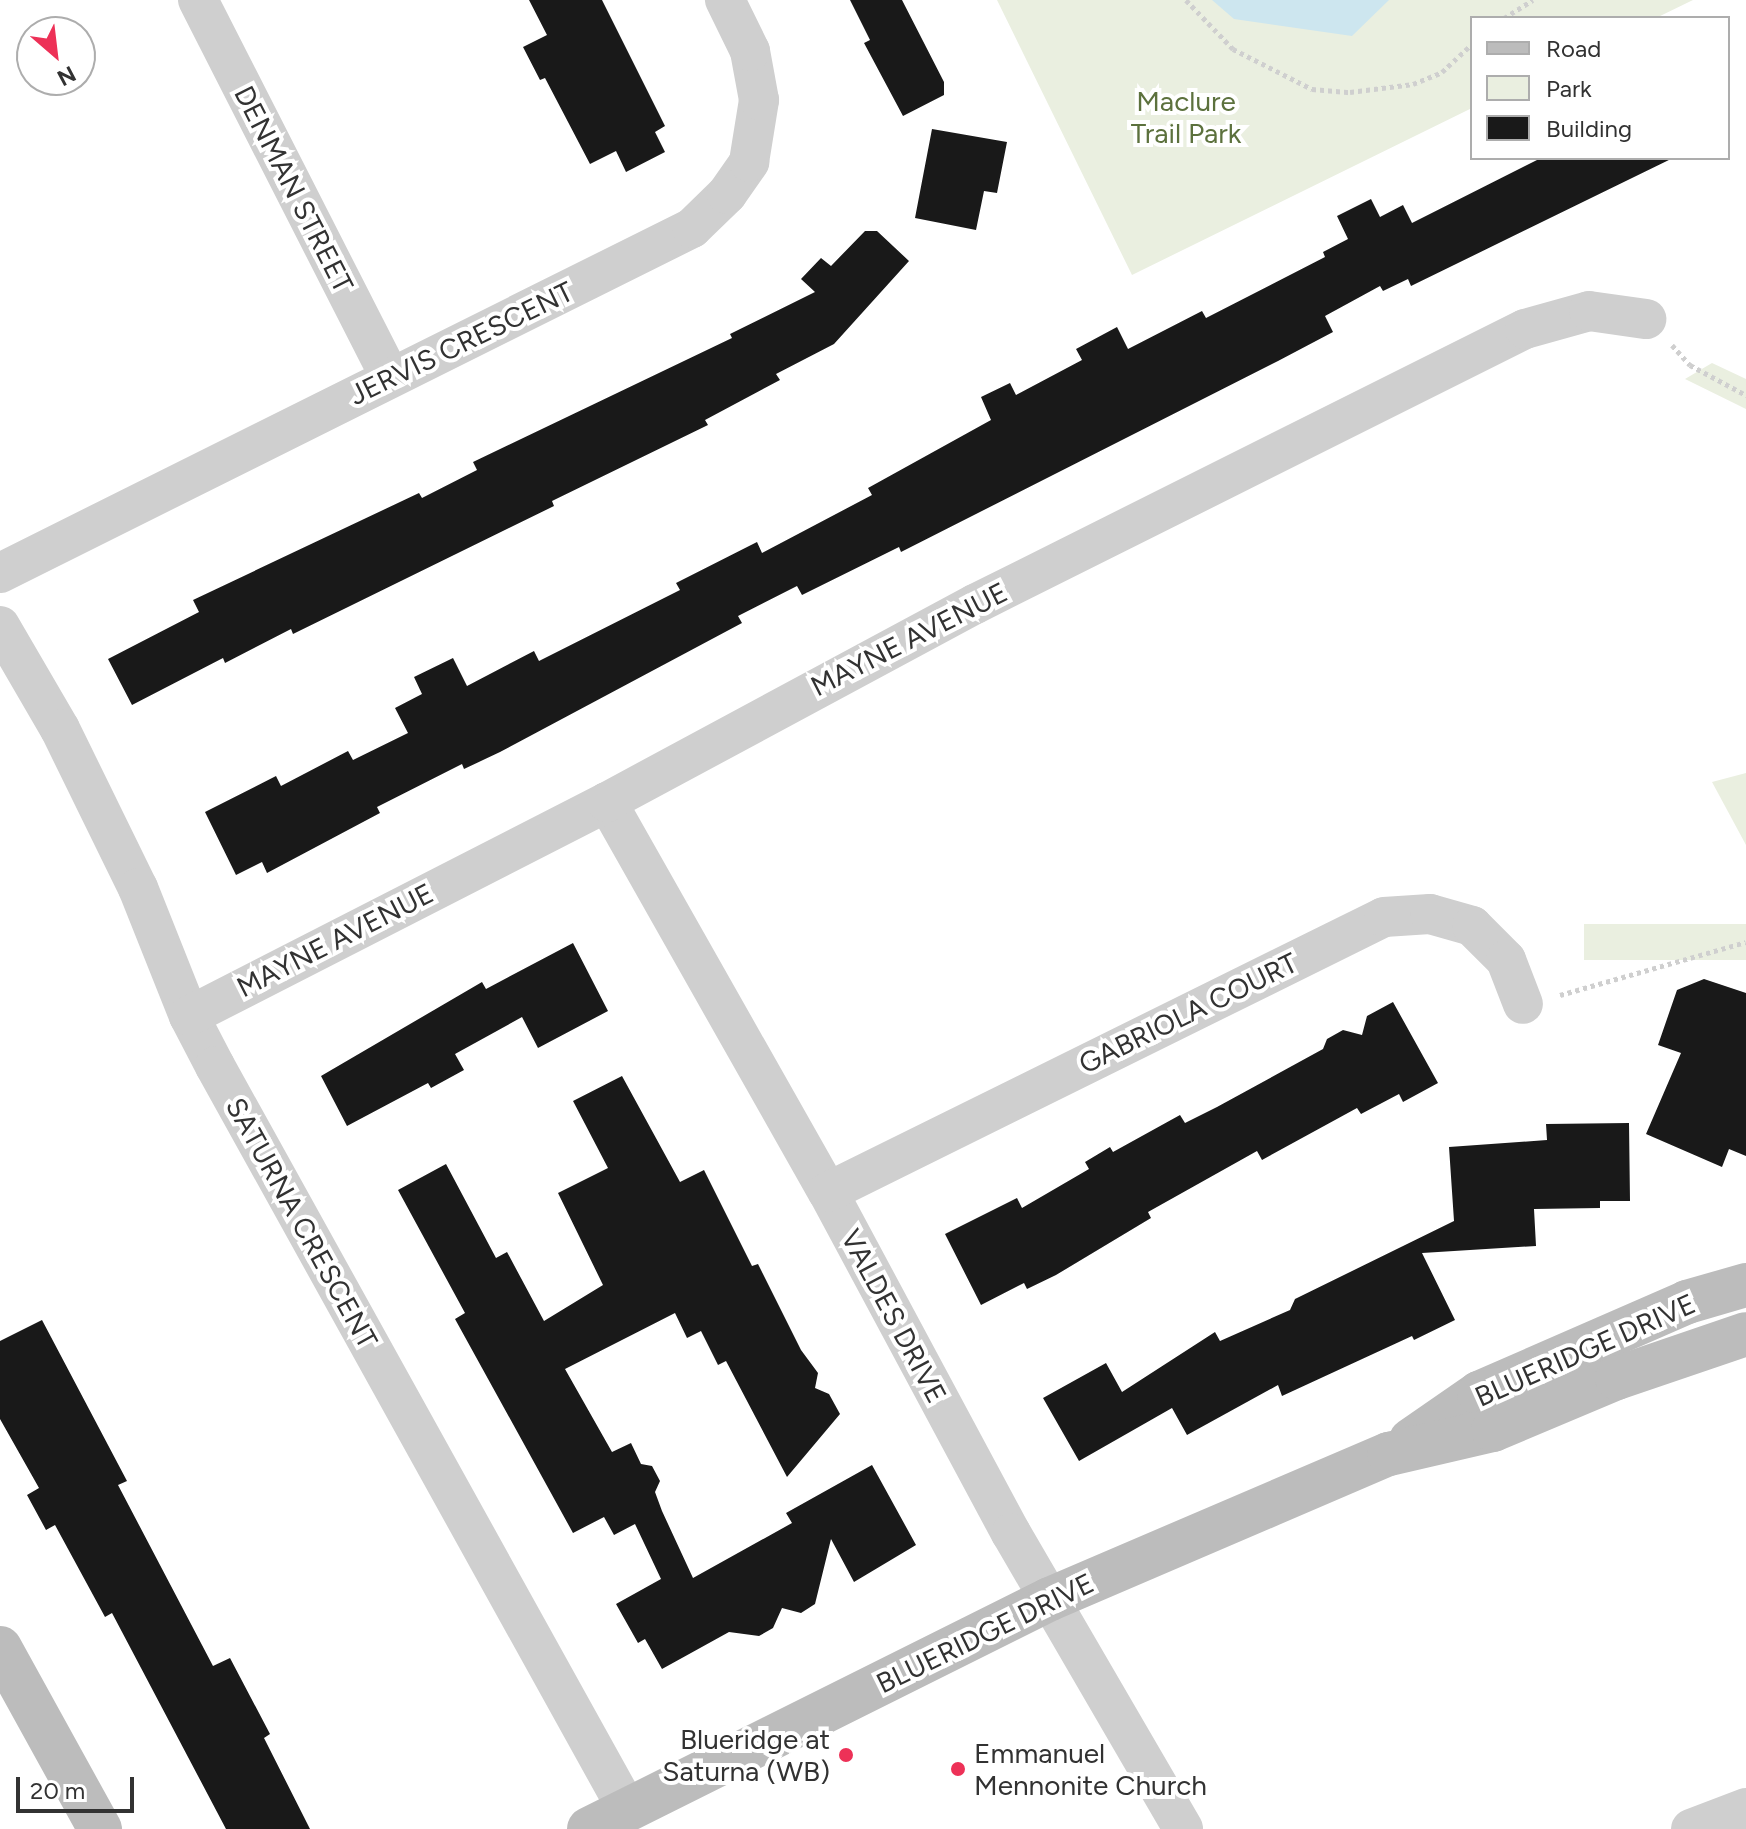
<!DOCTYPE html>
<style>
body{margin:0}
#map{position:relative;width:1746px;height:1829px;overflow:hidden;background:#fff;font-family:Figtree,sans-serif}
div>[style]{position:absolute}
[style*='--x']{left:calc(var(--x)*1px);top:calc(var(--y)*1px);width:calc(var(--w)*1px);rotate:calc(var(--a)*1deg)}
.green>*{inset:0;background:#eaefe0;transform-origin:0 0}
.water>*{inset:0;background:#cde6ef}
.building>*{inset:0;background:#191919}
.path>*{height:5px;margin-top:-2.5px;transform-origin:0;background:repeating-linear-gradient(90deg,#cfcfcf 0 4px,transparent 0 8px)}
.street>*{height:40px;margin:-20px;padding:0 20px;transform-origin:20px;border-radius:20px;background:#cfcfcf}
.secondary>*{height:44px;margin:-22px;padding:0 22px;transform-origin:22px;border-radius:22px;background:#bcbcbc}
.dots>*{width:22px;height:22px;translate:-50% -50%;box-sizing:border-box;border:4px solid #fff;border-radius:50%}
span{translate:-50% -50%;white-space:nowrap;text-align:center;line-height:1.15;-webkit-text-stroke:8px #fff;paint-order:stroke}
.park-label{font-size:28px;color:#5c713d}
.street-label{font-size:28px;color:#323232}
.poi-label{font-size:28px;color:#323232}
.right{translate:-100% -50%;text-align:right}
.left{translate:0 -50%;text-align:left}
.legend{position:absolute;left:1470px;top:16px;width:260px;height:144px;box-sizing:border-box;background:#fff;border:2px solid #adadad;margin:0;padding:10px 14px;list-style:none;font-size:24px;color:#323232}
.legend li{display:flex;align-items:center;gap:16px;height:40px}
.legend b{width:40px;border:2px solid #adadad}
.north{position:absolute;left:16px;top:16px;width:80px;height:80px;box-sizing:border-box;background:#fff;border:2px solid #adadad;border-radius:50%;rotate:152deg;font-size:22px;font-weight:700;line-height:32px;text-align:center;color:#323232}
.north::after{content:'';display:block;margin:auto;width:28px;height:36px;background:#ed3157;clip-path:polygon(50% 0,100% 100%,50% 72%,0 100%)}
.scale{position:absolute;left:16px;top:1777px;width:118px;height:36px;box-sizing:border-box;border:4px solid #323232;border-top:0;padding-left:10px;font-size:24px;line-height:28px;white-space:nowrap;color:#323232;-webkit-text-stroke:6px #fff;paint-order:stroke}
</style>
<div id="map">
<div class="green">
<i style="clip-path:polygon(997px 0,1693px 0,1656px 18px,1472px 18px,1472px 108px,1132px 275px)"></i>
<i style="clip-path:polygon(1712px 363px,1746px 379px,1746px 409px,1685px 379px)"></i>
<i style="clip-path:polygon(1746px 773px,1746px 845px,1712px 782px)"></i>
<i style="left:1746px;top:924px;width:36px;height:162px;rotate:90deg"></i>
</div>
<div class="water">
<i style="clip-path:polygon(1212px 0,1389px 0,1352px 36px,1234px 19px)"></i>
</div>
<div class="building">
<i style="clip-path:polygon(529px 0,602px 0,665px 126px,655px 132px,665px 152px,626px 172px,616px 151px,590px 164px,545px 78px,540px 80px,523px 47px,547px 35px)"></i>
<i style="clip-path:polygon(850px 0,902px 0,944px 82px,944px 95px,903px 116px,864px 43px,870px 40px)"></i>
<i style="clip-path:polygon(932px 129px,1007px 142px,997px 193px,984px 191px,976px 230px,915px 218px)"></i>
<i style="clip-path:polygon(1541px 158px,1673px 158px,1411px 286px,1408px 279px,1383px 291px,1380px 286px,1325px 316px,1333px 332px,1278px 361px,901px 552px,899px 547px,802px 595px,797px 586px,738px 616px,742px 623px,500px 752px,464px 769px,462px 764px,377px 807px,380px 813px,267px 873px,262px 862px,236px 875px,205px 812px,276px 776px,281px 786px,348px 751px,353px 760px,408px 733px,395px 708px,422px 694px,414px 677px,453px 658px,467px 686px,534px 651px,539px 661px,680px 590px,676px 583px,757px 542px,762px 553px,872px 495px,868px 488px,991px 420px,981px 397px,1010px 383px,1016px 395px,1082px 360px,1076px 349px,1117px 327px,1128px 349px,1202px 311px,1206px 318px,1325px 257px,1323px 252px,1348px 239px,1337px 216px,1371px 199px,1380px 217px,1403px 205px,1412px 223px)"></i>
<i style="clip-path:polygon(865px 231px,877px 231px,909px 261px,834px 344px,776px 374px,780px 380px,705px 420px,708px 425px,552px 501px,554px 506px,293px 634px,291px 629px,225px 663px,223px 658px,132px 705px,108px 659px,199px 612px,193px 600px,419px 493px,422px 498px,477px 470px,473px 462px,732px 338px,730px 334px,815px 292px,801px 279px,821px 258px,831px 266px)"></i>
<i style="clip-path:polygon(573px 943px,608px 1011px,538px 1048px,522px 1017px,455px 1054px,464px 1070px,431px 1088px,428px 1083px,347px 1126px,321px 1076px,482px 982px,486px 989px)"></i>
<i style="clip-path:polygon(1704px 979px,1746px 993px,1746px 1156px,1729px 1149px,1722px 1167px,1646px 1134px,1681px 1053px,1658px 1045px,1677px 990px)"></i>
<i style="clip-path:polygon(1393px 1002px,1438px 1083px,1403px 1102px,1399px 1094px,1361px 1114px,1357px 1108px,1262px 1160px,1257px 1151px,1148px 1212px,1151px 1218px,1056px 1275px,1027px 1289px,1024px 1283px,981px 1305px,945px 1234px,1017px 1198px,1022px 1208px,1089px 1169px,1085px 1162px,1110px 1147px,1113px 1152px,1180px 1115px,1185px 1123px,1217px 1107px,1323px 1049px,1327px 1039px,1343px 1030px,1362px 1035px,1367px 1016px)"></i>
<i style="clip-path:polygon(622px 1076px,680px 1182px,704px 1170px,752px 1266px,758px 1264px,801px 1350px,818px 1373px,815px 1388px,829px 1394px,840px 1414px,787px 1477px,726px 1361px,718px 1365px,701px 1331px,687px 1338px,675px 1313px,565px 1369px,612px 1452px,631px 1443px,641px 1464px,652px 1466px,660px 1481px,655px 1492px,662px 1511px,693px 1578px,792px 1523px,786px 1513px,872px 1465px,916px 1545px,854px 1582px,831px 1539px,815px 1604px,801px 1613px,782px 1608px,773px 1628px,759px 1636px,729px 1632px,662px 1669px,645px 1639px,638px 1643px,616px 1604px,661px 1579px,635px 1524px,614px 1535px,604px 1517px,573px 1533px,455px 1319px,465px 1313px,398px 1190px,446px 1164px,496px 1258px,507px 1252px,544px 1321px,603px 1285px,558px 1193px,608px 1168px,573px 1101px)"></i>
<i style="clip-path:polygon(1629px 1123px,1630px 1201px,1600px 1201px,1600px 1208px,1534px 1209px,1536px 1246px,1422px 1253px,1455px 1320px,1414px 1340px,1412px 1336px,1282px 1396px,1278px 1385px,1187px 1435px,1172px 1408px,1079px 1461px,1043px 1398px,1106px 1363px,1122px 1392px,1215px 1332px,1220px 1341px,1290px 1310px,1295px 1299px,1454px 1221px,1449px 1147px,1547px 1140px,1546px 1124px)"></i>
<i style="clip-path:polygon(42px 1320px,127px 1481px,118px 1485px,213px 1666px,230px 1658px,270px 1734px,264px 1738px,310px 1829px,226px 1829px,112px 1613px,105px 1617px,55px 1525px,46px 1530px,27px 1495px,39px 1488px,0 1419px,0 1341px)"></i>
</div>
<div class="path">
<i style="--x:1186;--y:0;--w:68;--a:46.2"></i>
<i style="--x:1233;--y:49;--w:89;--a:26.9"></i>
<i style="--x:1312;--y:89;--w:38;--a:5"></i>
<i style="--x:1350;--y:92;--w:64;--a:-7.2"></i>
<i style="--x:1413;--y:84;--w:31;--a:-22"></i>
<i style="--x:1442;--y:72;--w:41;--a:-43"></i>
<i style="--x:1504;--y:18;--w:34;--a:-32"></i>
<i style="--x:1672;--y:345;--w:27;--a:48"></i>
<i style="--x:1690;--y:365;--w:64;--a:28.2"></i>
<i style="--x:1560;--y:995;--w:193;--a:-15.9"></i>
</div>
<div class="street">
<i style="--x:198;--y:0;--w:423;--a:63"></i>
<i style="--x:0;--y:573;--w:773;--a:-26.5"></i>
<i style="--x:692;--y:228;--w:49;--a:-44.2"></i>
<i style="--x:727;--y:194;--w:39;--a:-55"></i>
<i style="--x:749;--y:162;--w:63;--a:-80.8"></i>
<i style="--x:759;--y:100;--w:50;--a:-100.4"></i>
<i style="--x:750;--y:51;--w:57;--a:-116.1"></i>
<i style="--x:0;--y:626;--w:119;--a:59.8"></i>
<i style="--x:60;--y:729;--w:177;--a:63.9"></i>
<i style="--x:138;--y:888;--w:138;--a:68.3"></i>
<i style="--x:189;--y:1016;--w:56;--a:62.5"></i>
<i style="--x:215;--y:1066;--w:850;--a:60.99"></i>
<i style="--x:607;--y:802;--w:448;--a:60.5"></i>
<i style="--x:828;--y:1192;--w:387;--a:61.8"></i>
<i style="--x:1011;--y:1533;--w:342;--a:59.8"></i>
<i style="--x:189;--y:1016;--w:470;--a:-27.1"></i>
<i style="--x:607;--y:802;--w:418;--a:-28.3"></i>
<i style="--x:975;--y:604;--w:615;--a:-26.57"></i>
<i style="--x:1525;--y:329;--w:66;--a:-15.7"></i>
<i style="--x:1589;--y:311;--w:58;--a:8"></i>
<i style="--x:828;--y:1192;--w:620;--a:-26.32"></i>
<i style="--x:1384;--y:917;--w:46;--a:-3.7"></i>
<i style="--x:1430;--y:914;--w:44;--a:15.9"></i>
<i style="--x:1472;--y:926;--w:48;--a:45"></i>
<i style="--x:1506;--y:960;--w:47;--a:68.9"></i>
<i style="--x:1691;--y:1829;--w:59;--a:-20.9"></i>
</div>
<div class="secondary">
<i style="--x:1411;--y:1440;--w:83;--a:-34.7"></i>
<i style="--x:1479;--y:1393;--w:227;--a:-23.6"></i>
<i style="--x:1687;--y:1302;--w:61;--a:-16.1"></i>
<i style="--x:0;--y:1648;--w:207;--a:61.1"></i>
<i style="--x:589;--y:1829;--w:515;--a:-26.52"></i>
<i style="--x:1050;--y:1599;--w:369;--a:-23.2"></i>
<i style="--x:1389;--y:1454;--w:107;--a:-13"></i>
<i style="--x:1493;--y:1430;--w:134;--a:-22.8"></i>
<i style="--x:1617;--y:1378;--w:136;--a:-18.8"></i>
</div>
<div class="dots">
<i style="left:846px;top:1755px;background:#ed3157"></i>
<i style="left:958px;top:1769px;background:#ed3157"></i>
</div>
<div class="park-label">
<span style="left:1186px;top:117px">Maclure<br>Trail Park</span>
</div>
<div class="street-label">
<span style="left:294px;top:189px;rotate:63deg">DENMAN STREET</span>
<span style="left:461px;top:343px;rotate:-26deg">JERVIS CRESCENT</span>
<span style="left:909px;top:639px;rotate:-27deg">MAYNE AVENUE</span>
<span style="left:335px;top:940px;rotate:-27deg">MAYNE AVENUE</span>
<span style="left:1188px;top:1013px;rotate:-26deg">GABRIOLA COURT</span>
<span style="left:302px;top:1223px;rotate:61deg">SATURNA CRESCENT</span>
<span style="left:894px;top:1316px;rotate:62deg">VALDES DRIVE</span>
<span style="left:1585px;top:1350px;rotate:-24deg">BLUERIDGE DRIVE</span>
<span style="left:985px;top:1633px;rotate:-26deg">BLUERIDGE DRIVE</span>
</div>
<div class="poi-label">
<span class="right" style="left:830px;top:1755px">Blueridge at<br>Saturna (WB)</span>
<span class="left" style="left:974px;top:1769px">Emmanuel<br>Mennonite Church</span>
</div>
<ul class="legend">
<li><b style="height:10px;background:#bcbcbc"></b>Road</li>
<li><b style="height:22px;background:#eaefe0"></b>Park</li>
<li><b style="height:22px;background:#191919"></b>Building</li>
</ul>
<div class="north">N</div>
<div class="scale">20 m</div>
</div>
